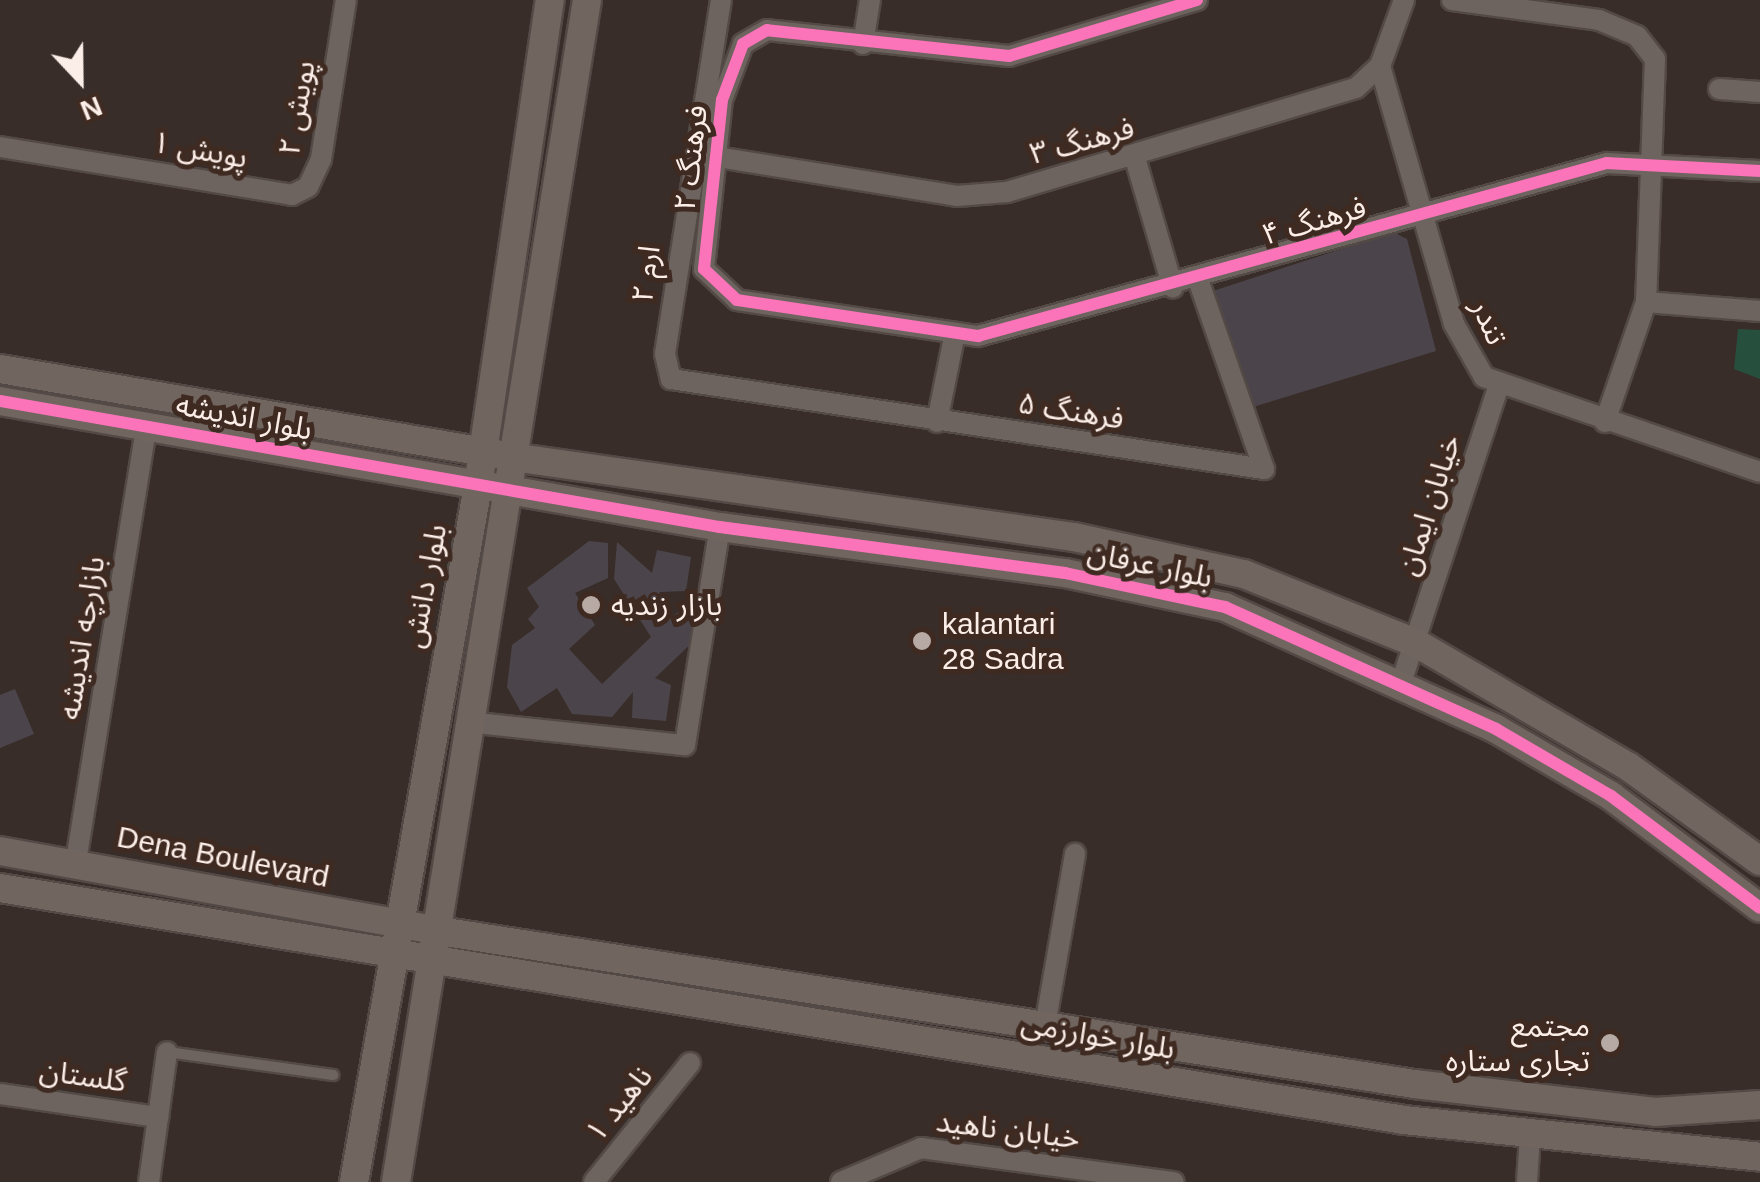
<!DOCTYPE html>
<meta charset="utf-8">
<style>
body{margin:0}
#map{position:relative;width:1760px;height:1182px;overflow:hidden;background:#382d28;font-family:Arial,"Noto Sans Arabic",sans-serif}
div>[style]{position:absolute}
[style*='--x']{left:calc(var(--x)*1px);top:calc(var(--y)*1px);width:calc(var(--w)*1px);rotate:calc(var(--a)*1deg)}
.green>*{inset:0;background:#26503d}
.building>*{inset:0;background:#4b454b}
.roads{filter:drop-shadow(2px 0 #534945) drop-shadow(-2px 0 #534945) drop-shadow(0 2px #534945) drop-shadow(0 -2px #534945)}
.lane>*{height:10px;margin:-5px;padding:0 5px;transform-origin:5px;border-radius:5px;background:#6e645f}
.street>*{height:20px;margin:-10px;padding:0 10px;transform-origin:10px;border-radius:10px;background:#6e645f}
.secondary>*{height:28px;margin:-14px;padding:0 14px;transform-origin:14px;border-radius:14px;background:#71655f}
.cycleway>*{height:12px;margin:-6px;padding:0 6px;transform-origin:6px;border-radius:6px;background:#fb73b8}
.dots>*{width:28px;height:28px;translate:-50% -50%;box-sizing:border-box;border:5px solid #3f2a21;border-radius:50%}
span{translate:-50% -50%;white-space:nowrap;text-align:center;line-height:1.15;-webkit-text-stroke:10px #3f2a21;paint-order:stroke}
.street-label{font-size:30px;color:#fbede7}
.poi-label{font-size:30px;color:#fbede7}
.left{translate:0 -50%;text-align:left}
.right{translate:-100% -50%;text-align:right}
.north{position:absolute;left:30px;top:30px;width:100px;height:100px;-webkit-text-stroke:8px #3f2a21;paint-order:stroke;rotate:158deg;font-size:28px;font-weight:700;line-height:40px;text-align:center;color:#fbede7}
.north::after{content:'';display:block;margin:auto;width:35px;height:45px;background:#fbede7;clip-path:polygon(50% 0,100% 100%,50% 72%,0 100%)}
</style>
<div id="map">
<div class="green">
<i style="clip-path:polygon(1738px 329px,1760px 330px,1760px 379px,1734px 369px)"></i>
</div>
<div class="building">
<i style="clip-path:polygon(1393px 232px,1407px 239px,1436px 351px,1253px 407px,1213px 291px)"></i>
<i style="clip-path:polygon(589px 541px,608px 543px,608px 578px,575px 593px,595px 625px,569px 649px,602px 684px,651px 637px,614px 579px,617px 542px,652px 573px,657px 550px,691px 557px,686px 591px,659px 592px,671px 617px,683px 609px,697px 638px,655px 678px,671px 685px,666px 721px,632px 718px,633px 692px,612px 717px,572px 714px,557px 688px,521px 712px,507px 687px,512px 645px,535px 628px,528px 619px,539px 607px,527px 588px)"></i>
<i style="clip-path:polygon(15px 689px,34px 734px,0 748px,0 695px)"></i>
</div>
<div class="roads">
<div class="lane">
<i style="--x:167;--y:1052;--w:168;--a:7.9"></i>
</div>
<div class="street">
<i style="--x:721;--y:0;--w:358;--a:99"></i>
<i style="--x:665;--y:354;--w:26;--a:77"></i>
<i style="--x:671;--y:379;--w:600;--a:8.63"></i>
<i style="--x:1264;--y:469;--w:200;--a:-109.2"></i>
<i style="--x:1197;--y:0;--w:196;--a:163.4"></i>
<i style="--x:1009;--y:56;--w:243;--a:-173.9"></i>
<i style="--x:767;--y:30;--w:28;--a:150"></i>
<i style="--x:743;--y:44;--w:60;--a:110.6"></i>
<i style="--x:722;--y:100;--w:170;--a:96.1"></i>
<i style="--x:704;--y:269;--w:45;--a:43.2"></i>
<i style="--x:737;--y:300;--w:244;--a:8.5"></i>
<i style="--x:978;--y:336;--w:652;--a:-15.38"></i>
<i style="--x:1607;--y:163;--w:153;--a:3"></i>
<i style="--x:1452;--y:0;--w:148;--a:7.7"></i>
<i style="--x:1599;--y:20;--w:41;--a:22.8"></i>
<i style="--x:1637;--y:36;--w:29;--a:52"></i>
<i style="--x:1655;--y:59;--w:243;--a:92.1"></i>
<i style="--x:1646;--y:302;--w:127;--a:108.9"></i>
<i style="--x:863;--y:44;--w:45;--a:-81"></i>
<i style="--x:1380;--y:66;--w:268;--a:74"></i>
<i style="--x:1454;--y:324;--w:61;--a:60.5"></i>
<i style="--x:1484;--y:377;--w:292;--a:19"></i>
<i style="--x:1719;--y:89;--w:41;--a:4.2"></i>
<i style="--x:0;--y:147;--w:296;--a:9.3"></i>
<i style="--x:292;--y:195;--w:18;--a:-27"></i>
<i style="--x:308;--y:187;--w:31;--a:-65"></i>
<i style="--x:321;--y:159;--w:161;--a:-81.1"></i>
<i style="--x:705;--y:155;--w:255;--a:9.2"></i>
<i style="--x:957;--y:196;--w:50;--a:-4.6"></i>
<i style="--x:1007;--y:192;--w:364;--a:-16.6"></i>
<i style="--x:1356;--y:88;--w:33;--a:-43"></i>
<i style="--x:1380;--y:66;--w:70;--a:-70"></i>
<i style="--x:1135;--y:158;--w:135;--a:73.7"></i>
<i style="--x:1646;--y:302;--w:114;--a:4.5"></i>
<i style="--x:937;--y:422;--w:91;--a:-78.6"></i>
<i style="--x:1401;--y:683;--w:314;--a:-71.8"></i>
<i style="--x:468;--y:722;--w:218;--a:6.1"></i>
<i style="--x:685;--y:745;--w:221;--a:-80.9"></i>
<i style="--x:76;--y:861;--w:443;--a:-80.8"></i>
<i style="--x:1045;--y:1026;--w:175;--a:-80.1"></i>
<i style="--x:0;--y:1094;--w:160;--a:8.3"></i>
<i style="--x:149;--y:1182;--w:131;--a:-82.1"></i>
<i style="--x:594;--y:1182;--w:153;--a:-51.1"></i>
<i style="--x:841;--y:1182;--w:87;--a:-23"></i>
<i style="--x:921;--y:1148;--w:255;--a:7.7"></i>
<i style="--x:1527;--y:1182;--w:46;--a:-86.3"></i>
</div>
<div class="secondary">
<i style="--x:0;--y:369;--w:527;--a:9.73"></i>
<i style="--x:519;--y:458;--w:561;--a:8.1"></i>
<i style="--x:1074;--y:537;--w:174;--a:12.3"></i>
<i style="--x:1244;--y:574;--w:185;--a:21.9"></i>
<i style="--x:1416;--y:643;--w:246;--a:30.2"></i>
<i style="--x:1629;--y:767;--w:161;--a:35.7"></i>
<i style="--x:0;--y:401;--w:731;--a:9.93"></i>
<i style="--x:720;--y:527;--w:348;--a:7.6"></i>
<i style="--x:1065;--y:573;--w:164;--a:12"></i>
<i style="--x:1225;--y:607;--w:297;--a:24.2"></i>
<i style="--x:1496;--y:729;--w:133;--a:30.2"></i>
<i style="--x:1611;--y:796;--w:186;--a:36.9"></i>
<i style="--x:0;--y:851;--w:440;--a:10.3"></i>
<i style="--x:433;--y:930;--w:993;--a:8.92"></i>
<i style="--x:1414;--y:1084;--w:243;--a:6.6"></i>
<i style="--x:1655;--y:1112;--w:105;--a:-3.8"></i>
<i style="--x:0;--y:888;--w:1423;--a:9.38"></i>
<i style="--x:1404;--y:1120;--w:358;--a:5.9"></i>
<i style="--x:354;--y:1182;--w:707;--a:-79.9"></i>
<i style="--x:478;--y:486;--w:491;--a:-81.6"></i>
<i style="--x:396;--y:1182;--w:1197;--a:-80.82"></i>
</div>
</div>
<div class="cycleway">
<i style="--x:1197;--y:0;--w:196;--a:163.4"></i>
<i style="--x:1009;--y:56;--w:243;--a:-173.9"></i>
<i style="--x:767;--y:30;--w:28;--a:150"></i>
<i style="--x:743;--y:44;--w:60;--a:110.6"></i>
<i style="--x:722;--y:100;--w:170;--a:96.1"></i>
<i style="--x:704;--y:269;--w:45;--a:43.2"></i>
<i style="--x:737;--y:300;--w:244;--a:8.5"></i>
<i style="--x:978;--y:336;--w:652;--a:-15.38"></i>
<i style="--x:1607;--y:163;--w:153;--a:3"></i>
<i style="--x:0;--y:401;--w:731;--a:9.93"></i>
<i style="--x:720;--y:527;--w:348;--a:7.6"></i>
<i style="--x:1065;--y:573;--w:164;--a:12"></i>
<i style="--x:1225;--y:607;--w:297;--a:24.2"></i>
<i style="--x:1496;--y:729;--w:133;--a:30.2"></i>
<i style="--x:1611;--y:796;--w:186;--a:36.9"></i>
</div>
<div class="dots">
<i style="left:591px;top:605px;background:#b7aaa4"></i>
<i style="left:922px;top:641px;background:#b7aaa4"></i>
<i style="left:1610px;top:1043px;background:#b7aaa4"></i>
</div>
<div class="street-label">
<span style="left:297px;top:108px;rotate:-80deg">پویش ۲</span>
<span style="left:1082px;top:141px;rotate:-15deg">فرهنگ ۳</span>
<span style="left:200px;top:150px;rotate:10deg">پویش ۱</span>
<span style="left:691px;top:158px;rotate:-83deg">فرهنگ ۲</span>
<span style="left:1314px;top:221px;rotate:-16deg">فرهنگ ۴</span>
<span style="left:646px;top:274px;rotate:-82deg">ارم ۲</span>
<span style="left:1489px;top:322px;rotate:66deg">تندر</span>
<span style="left:1071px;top:411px;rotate:9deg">فرهنگ ۵</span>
<span style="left:244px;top:417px;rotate:11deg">بلوار اندیشه</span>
<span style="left:1429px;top:505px;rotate:-72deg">خیابان ایمان</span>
<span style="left:1150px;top:565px;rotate:12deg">بلوار عرفان</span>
<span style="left:425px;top:586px;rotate:-79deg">بلوار دانش</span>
<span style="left:82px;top:638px;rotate:-81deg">بازارچه اندیشه</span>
<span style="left:223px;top:857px;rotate:11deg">Dena Boulevard</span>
<span style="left:1098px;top:1036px;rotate:10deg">بلوار خوارزمی</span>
<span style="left:83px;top:1076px;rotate:8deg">گلستان</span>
<span style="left:619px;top:1104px;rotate:-51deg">ناهید ۱</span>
<span style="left:1008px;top:1130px;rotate:7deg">خیابان ناهید</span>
</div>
<div class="poi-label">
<span class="left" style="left:611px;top:605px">بازار زندیه</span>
<span class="left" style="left:942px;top:641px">kalantari<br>28 Sadra</span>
<span class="right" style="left:1590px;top:1043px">مجتمع<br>تجاری ستاره</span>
</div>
<div class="north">N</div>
</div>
